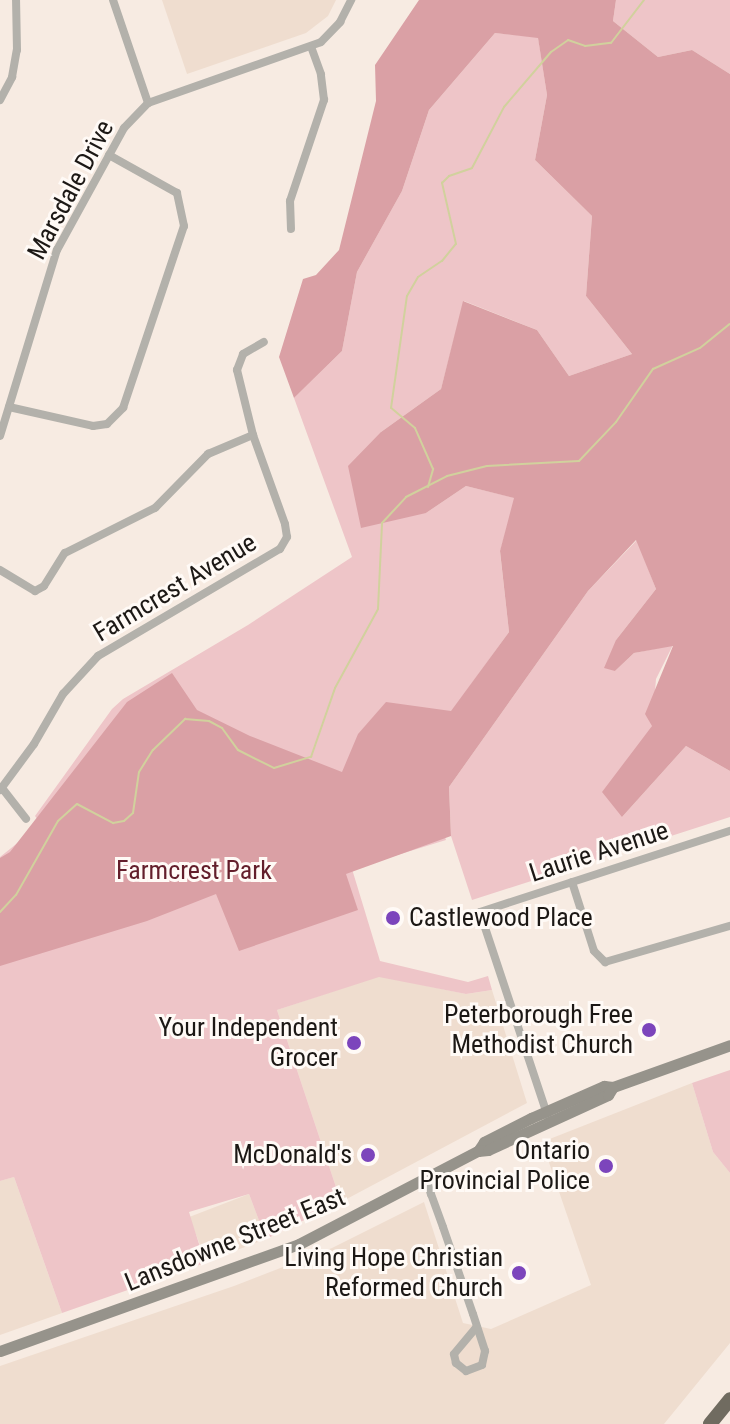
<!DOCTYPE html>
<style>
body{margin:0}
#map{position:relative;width:730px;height:1424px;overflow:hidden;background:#f7ebe2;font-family:"Roboto Condensed",sans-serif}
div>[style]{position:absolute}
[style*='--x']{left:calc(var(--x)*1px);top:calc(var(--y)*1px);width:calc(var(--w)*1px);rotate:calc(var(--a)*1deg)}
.built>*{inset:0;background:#efddcf;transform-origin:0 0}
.green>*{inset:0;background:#eec5c8}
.forest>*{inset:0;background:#daa0a5}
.stream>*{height:2px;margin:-1px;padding:0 1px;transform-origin:1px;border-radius:1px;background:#d1d19d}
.minor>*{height:8px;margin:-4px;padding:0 4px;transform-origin:4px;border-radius:4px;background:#b3b1ab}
.secondary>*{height:11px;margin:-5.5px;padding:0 5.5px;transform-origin:5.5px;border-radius:5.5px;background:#96938b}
.motorway>*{height:14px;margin:-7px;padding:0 7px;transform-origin:7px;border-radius:7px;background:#706b60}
.dots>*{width:22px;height:22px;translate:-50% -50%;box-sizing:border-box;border:4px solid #fffaf6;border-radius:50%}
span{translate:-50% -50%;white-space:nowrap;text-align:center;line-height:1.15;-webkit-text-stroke:6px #fffaf6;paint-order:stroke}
.street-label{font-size:26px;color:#1c1815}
.park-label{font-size:26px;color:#631e2b}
.poi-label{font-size:26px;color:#1c1815}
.left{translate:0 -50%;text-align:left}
.right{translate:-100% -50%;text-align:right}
</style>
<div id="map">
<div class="built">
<i style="clip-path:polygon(162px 0,336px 0,328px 16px,306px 33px,187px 74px)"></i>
<i style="clip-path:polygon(379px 976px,466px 994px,492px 990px,527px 1103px,341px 1202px,277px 1010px)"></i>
<i style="clip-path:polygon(692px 1083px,713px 1152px,730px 1173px,730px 1343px,664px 1424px,0 1424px,0 1366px,234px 1286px,332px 1248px,424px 1202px,463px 1323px,491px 1329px,591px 1285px,542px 1142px)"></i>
<i style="clip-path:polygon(14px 1177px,62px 1313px,0 1335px,0 1181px)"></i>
<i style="left:249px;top:1194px;width:48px;height:64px;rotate:69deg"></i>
</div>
<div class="green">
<i style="clip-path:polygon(616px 0,730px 0,730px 74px,692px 50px,658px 57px,613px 21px)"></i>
<i style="clip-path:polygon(495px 33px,538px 37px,547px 95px,535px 160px,592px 216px,586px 296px,632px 354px,569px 376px,537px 330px,464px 301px,441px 389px,381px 432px,426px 513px,466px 486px,515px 498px,500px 552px,509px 632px,451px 712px,401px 705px,446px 840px,352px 869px,380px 961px,468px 982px,488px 976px,492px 990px,466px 994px,379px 977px,277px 1010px,341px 1202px,266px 1239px,249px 1194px,189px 1212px,205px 1263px,62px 1313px,14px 1177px,0 1181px,0 857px,41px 824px,35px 816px,112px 709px,123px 699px,248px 625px,352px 557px,294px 398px,342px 351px,357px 272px,402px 191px,429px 110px)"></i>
<i style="clip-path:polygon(637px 540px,656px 589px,616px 640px,615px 671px,634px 653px,673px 645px,656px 679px,652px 726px,622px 817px,686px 746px,730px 771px,730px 817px,472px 900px,451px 836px,449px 787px,588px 591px)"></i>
<i style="clip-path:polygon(730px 1070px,730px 1173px,713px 1152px,692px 1083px)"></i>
</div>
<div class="forest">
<i style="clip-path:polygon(419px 0,616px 0,613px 21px,658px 57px,692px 50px,730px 74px,730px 771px,686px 746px,622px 817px,602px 792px,652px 726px,645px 714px,673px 646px,634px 653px,615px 671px,604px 668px,616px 640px,656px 589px,636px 540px,588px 591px,449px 787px,451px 836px,346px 874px,358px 910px,239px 951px,216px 894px,147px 921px,0 966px,0 858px,10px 852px,127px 702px,172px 673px,197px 710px,250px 736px,342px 772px,358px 734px,386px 702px,451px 711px,509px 632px,500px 551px,514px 498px,466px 486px,426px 513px,361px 528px,348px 466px,381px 432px,441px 389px,463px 301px,537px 330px,569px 376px,632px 354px,586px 296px,592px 216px,535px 160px,547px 95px,538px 38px,495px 33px,429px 110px,402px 191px,357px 272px,342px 351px,294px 398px,279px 357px,303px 279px,316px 275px,339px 250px,376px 101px,375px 65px)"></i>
</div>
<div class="stream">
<i style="--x:428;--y:487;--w:19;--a:-74"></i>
<i style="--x:433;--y:469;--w:45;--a:-113.7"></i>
<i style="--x:415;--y:428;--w:31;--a:-140"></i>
<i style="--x:391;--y:408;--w:113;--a:-81.9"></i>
<i style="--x:407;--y:296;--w:22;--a:-60"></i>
<i style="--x:418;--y:277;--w:29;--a:-34"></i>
<i style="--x:442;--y:261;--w:22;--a:-51"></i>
<i style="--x:456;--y:244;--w:63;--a:-102.9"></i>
<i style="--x:442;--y:183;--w:10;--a:-45"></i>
<i style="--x:449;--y:176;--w:24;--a:-19"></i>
<i style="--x:472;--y:168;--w:69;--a:-62.3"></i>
<i style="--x:504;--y:107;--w:72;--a:-49.5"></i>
<i style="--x:551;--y:52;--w:21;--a:-35"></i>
<i style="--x:568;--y:40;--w:18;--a:19"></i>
<i style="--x:585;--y:46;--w:26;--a:-7"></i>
<i style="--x:611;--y:43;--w:54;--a:-52.5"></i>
<i style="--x:0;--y:912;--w:23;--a:-47"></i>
<i style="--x:16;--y:895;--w:85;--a:-60.4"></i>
<i style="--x:58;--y:821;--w:25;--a:-42"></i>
<i style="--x:77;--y:804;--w:41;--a:27.8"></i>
<i style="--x:113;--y:823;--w:11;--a:-10"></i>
<i style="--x:124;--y:821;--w:12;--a:-42"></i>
<i style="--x:133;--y:813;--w:41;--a:-81.7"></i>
<i style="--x:139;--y:772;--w:26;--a:-58"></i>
<i style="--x:153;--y:750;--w:45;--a:-44.1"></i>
<i style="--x:185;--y:719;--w:24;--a:5"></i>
<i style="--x:209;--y:721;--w:15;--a:28"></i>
<i style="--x:222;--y:728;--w:27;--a:54"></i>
<i style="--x:238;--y:750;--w:40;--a:26.6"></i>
<i style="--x:274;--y:768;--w:39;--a:-17"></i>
<i style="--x:311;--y:757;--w:73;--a:-70.8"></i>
<i style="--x:335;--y:688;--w:90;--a:-61.4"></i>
<i style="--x:378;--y:609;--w:86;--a:-87.3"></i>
<i style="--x:382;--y:523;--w:35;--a:-47"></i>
<i style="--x:406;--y:497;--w:46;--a:-27.1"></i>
<i style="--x:447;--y:476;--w:41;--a:-14"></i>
<i style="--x:487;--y:466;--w:92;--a:-3.1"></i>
<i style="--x:579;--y:461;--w:54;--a:-46.5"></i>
<i style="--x:616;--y:422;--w:65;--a:-55.1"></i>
<i style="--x:653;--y:369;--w:51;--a:-24.1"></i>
<i style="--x:700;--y:348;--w:38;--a:-39"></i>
</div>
<div class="minor">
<i style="--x:113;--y:0;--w:109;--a:71.2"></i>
<i style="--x:0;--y:100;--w:26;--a:-62"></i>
<i style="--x:12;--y:77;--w:27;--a:-80"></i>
<i style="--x:17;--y:50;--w:50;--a:-91.1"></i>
<i style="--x:291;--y:229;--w:28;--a:-92"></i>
<i style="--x:290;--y:201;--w:107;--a:-71.4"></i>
<i style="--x:324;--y:100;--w:26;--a:-97"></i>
<i style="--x:321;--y:74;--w:29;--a:-110"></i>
<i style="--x:9;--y:407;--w:86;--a:12.7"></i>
<i style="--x:93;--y:426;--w:14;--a:-8"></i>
<i style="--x:107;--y:424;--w:23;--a:-45"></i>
<i style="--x:123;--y:408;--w:192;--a:-71.5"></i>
<i style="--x:184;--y:226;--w:34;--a:-102"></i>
<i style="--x:177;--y:193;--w:78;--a:-150.8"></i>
<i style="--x:0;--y:436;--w:195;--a:-73"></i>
<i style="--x:57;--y:250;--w:139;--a:-61.2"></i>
<i style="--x:124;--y:128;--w:35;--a:-46"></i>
<i style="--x:148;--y:103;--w:183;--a:-19.4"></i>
<i style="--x:321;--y:42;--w:28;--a:-46"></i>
<i style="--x:340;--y:22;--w:25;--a:-63"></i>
<i style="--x:0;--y:570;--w:41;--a:31"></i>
<i style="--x:35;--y:591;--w:10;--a:-29"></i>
<i style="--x:44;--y:586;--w:39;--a:-58"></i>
<i style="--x:65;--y:553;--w:101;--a:-26.6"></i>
<i style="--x:155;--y:508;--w:76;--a:-45.5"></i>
<i style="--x:208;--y:454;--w:49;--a:-22.9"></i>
<i style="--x:2;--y:788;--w:39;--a:52"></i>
<i style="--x:0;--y:790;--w:57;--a:-53.5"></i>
<i style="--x:34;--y:744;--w:58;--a:-59.9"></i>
<i style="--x:63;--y:694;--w:52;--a:-47.4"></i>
<i style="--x:98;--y:656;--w:211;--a:-30.5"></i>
<i style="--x:280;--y:549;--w:14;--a:-60"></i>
<i style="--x:287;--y:537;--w:13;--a:-99"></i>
<i style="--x:285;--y:524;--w:95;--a:-109.8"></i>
<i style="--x:253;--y:435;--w:67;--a:-103.8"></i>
<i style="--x:237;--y:370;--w:17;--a:-69"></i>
<i style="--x:243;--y:354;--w:24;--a:-30"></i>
<i style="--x:572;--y:882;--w:72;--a:72.3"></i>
<i style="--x:594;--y:951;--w:16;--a:45"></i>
<i style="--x:605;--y:962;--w:130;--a:-16.1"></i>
<i style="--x:548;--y:1117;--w:216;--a:-108.4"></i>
<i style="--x:480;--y:912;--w:263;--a:-18"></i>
<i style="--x:426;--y:1177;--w:18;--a:74"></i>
<i style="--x:431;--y:1194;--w:35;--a:70"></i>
<i style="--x:443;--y:1227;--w:92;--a:71"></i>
<i style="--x:473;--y:1314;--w:39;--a:72"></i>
<i style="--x:485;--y:1351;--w:14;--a:102"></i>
<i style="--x:482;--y:1365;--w:17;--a:159"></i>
<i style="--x:466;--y:1371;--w:13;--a:-141"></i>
<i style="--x:456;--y:1363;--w:9;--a:-103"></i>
<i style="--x:454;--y:1354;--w:35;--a:-50"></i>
</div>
<div class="secondary">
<i style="--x:478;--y:1151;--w:11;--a:-56"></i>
<i style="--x:484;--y:1142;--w:53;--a:-27.1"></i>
<i style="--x:531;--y:1118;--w:80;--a:-23.7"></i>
<i style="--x:604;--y:1086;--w:9;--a:6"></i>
<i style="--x:613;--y:1087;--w:124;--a:-19.7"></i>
<i style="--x:0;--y:1351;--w:318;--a:-19.7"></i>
<i style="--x:299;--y:1244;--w:202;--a:-27.5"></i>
<i style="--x:478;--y:1151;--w:10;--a:-6"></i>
<i style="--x:488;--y:1150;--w:132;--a:-24.6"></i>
<i style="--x:608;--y:1095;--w:9;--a:-58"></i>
</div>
<div class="motorway">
<i style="--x:710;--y:1424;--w:32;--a:-51"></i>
</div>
<div class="dots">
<i style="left:393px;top:918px;background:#7c45bc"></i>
<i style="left:649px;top:1030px;background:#7c45bc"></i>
<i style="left:354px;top:1043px;background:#7c45bc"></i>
<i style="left:368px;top:1155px;background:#7c45bc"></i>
<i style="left:606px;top:1166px;background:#7c45bc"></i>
<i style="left:519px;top:1273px;background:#7c45bc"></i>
</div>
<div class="street-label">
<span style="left:71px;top:190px;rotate:-62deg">Marsdale Drive</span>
<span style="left:175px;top:588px;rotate:-31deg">Farmcrest Avenue</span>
<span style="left:599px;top:852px;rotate:-18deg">Laurie Avenue</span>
<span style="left:235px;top:1240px;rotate:-22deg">Lansdowne Street East</span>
</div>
<div class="park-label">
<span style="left:194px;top:871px">Farmcrest Park</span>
</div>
<div class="poi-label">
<span class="left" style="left:409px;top:918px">Castlewood Place</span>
<span class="right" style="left:633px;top:1030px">Peterborough Free<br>Methodist Church</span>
<span class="right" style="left:338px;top:1043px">Your Independent<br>Grocer</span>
<span class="right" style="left:590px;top:1166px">Ontario<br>Provincial Police</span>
<span class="right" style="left:352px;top:1155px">McDonald's</span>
<span class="right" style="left:503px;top:1273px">Living Hope Christian<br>Reformed Church</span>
</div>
</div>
